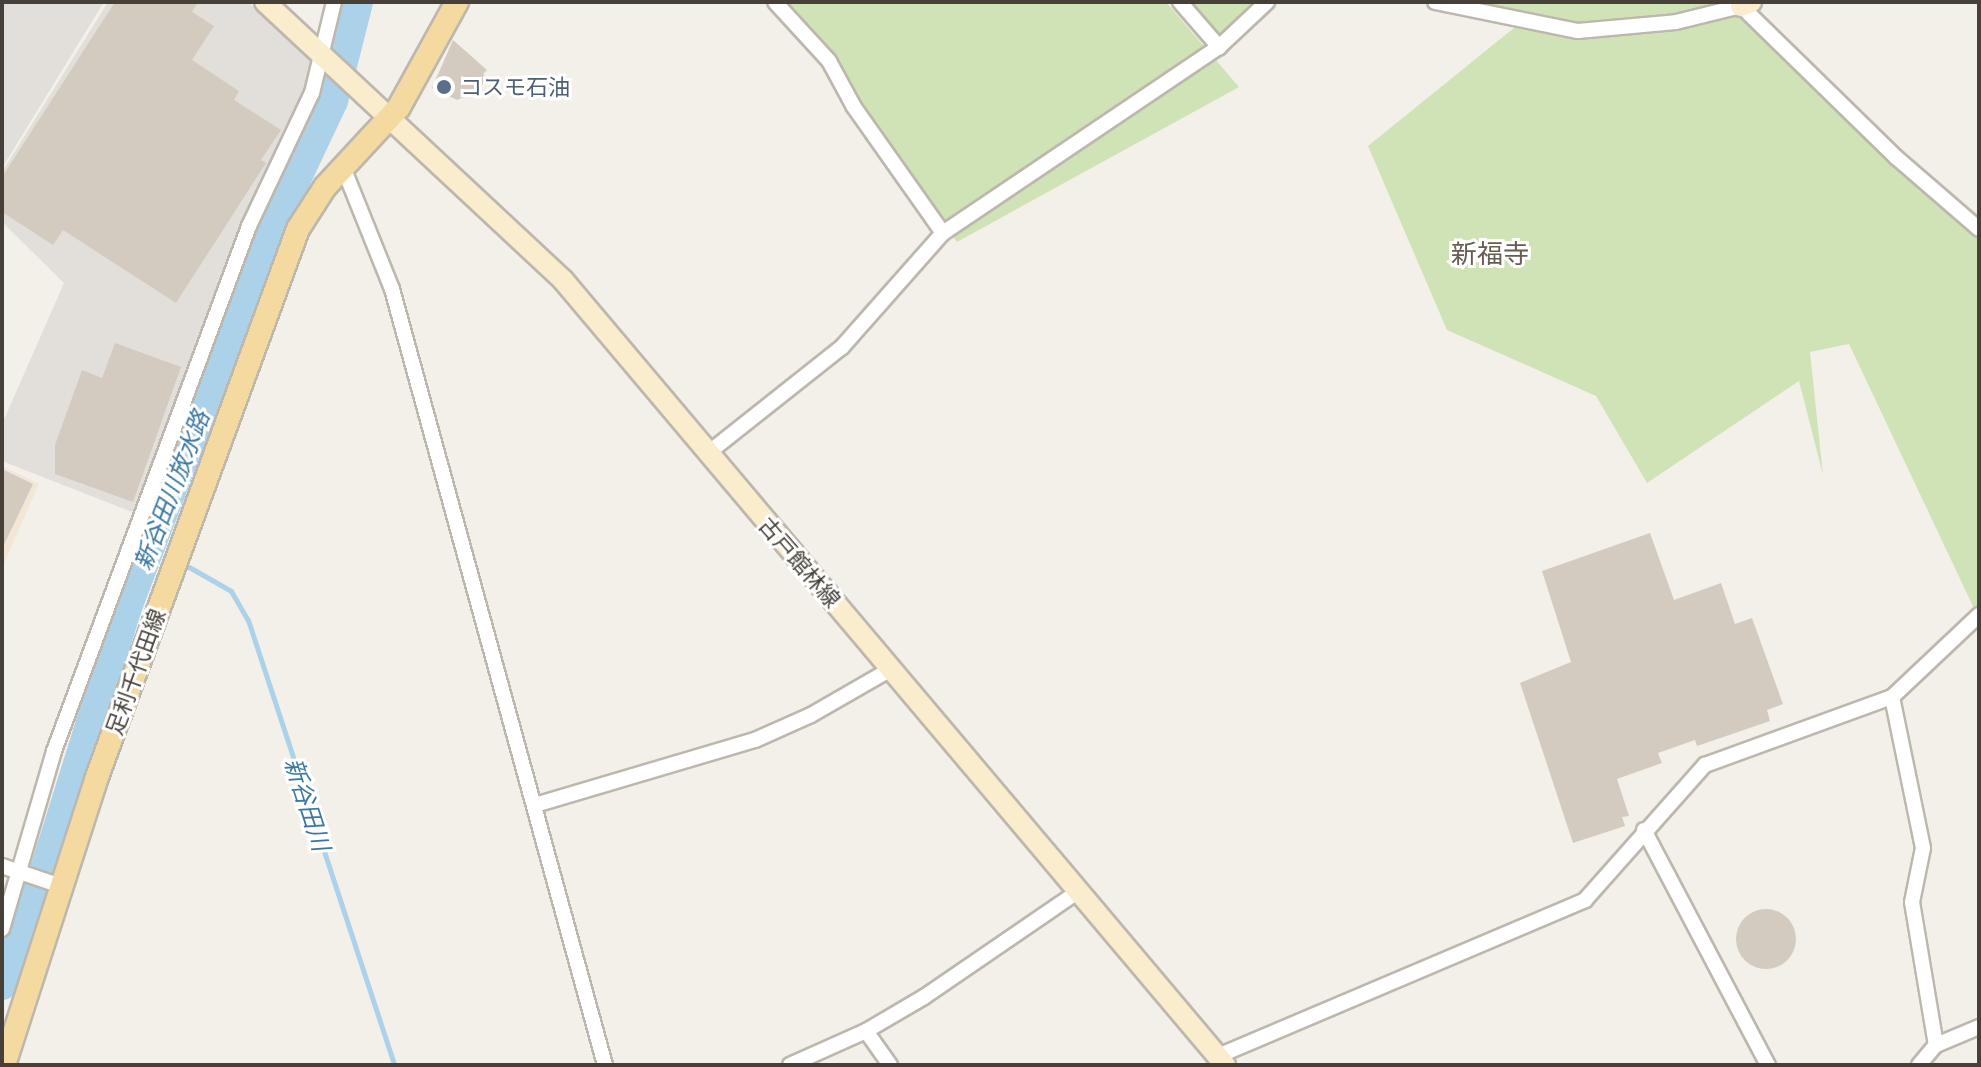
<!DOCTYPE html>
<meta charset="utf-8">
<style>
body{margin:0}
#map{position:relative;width:1981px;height:1067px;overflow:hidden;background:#f3f0e9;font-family:"Open Sans","Noto Sans JP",sans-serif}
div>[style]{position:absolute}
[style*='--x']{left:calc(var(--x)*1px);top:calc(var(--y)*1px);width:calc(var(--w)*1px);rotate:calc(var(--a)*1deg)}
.commercial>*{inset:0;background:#f2e6d7}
.industrial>*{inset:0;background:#e2dfda}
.green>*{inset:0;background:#d0e3b6}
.stream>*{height:5px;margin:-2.5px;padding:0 2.5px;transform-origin:2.5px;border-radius:2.5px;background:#acd2e9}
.river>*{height:30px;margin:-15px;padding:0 15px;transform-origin:15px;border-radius:15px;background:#acd2e9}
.building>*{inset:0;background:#d3cbc0}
.round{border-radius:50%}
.roads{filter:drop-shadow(2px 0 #bdb7ad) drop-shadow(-2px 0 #bdb7ad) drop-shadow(0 2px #bdb7ad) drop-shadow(0 -2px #bdb7ad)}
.street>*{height:14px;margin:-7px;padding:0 7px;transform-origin:7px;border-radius:7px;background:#fff}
.secondary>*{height:20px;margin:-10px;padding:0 10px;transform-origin:10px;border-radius:10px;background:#f9edcd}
.primary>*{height:22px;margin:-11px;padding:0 11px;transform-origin:11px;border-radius:11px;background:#f4daa1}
.dots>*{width:22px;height:22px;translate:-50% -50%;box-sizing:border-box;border:4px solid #fff;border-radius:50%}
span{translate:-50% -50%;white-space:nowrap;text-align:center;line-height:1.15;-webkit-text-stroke:6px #fff;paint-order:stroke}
.service-label{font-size:22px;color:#4e5e75}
.left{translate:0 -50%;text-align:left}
.street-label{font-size:22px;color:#464038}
.water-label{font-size:24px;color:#3a78a0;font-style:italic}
.quarter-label{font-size:26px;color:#675d50}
.frame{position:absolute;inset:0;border:4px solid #464038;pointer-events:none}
</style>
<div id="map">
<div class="commercial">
<i style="clip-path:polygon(2px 466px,39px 484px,2px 568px)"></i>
</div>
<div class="industrial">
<i style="clip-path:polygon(2px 2px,104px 2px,2px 168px)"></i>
<i style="clip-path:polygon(108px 2px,248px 2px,315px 65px,132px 512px,2px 461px,2px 424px,64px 283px,2px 222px,2px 172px)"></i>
</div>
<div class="green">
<i style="clip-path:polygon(770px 2px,1166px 2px,1239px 87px,957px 242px,837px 75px)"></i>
<i style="clip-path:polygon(1180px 2px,1273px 2px,1219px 47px)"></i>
<i style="clip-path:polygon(1432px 2px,1729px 2px,1979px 238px,1979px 619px,1849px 344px,1810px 352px,1823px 475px,1799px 381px,1647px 483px,1596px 396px,1447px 330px,1368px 146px,1520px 23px)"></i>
</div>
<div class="stream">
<i style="--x:189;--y:567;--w:48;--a:29.7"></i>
<i style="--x:231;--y:591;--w:34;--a:60"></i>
<i style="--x:248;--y:620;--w:468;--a:71.8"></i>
</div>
<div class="river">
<i style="--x:2;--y:985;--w:127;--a:-69.7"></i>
<i style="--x:46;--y:866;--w:268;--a:-72.6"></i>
<i style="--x:126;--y:610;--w:386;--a:-69.2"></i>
<i style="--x:263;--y:249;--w:164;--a:-64.7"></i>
<i style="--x:333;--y:101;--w:102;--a:-75.8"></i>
</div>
<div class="building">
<i style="clip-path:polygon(115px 2px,198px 2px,192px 12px,214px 26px,192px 60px,239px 91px,234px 100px,281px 130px,261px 160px,266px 163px,176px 303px,63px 230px,53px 245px,2px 212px,2px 177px)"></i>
<i style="clip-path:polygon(453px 40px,487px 70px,483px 74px,488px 79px,474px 93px,457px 100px,432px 88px)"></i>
<i style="clip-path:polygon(115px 343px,181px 367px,133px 502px,55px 474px,55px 445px,82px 370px,102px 378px)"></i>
<i style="clip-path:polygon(2px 469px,33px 484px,2px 549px)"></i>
<i style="clip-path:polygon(1650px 533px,1674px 600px,1721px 583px,1735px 624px,1752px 618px,1783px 704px,1767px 710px,1770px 721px,1697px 746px,1695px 740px,1658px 753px,1662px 763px,1617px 779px,1629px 816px,1622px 817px,1625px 826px,1573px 843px,1520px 683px,1571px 662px,1542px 571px)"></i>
<i class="round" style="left:1736px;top:909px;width:60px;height:60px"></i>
</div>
<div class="roads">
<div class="street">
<i style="--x:775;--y:2;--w:80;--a:47.5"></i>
<i style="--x:829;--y:61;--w:52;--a:61.5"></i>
<i style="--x:854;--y:107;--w:154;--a:54.8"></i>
<i style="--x:1180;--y:2;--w:60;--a:49.1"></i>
<i style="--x:1435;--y:2;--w:146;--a:11.5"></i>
<i style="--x:1578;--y:31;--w:98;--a:-5.2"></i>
<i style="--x:1676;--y:22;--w:67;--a:-13.8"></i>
<i style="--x:1741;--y:6;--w:218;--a:44.3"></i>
<i style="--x:1897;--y:158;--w:108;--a:40.9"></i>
<i style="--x:343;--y:167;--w:131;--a:68.1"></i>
<i style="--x:392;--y:289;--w:805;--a:74.65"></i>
<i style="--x:707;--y:454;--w:172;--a:-38.4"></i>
<i style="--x:842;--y:347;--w:152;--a:-48.5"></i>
<i style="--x:943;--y:233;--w:333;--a:-34"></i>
<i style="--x:1219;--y:47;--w:66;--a:-43.2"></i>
<i style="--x:1892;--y:697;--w:154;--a:78.4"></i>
<i style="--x:1923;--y:848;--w:55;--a:101.5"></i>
<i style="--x:1912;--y:902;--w:145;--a:80.5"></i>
<i style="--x:535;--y:805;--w:229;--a:-16.5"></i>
<i style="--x:755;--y:740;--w:61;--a:-24.1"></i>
<i style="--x:811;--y:715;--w:92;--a:-29.9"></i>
<i style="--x:1644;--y:830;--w:266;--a:62.2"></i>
<i style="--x:2;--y:866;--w:65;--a:18.7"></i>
<i style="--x:2;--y:929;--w:185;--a:-73.7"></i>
<i style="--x:54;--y:751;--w:560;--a:-69.62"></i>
<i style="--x:249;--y:226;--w:147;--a:-64.7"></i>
<i style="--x:312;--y:93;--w:94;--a:-76.4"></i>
<i style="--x:866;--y:1031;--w:42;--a:54.8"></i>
<i style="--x:1218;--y:1056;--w:399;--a:-23"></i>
<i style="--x:1585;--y:900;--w:181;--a:-48.4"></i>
<i style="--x:1705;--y:765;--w:199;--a:-20"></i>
<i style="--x:1892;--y:697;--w:120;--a:-43.3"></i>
<i style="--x:790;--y:1065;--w:83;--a:-24.1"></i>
<i style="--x:866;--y:1031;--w:67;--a:-30.4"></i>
<i style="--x:924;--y:997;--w:188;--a:-34.4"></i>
<i style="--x:1919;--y:1065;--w:26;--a:-50"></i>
<i style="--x:1936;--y:1045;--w:47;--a:-22.7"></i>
</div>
<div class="secondary">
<i style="--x:265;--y:2;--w:408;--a:43"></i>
<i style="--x:563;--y:280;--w:1027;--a:49.86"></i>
<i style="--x:1741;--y:6;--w:11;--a:-22"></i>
</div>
<div class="primary">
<i style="--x:4;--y:1065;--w:303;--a:-72.1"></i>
<i style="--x:97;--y:777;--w:584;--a:-69.86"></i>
<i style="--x:298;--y:229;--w:50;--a:-57.3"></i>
<i style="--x:325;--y:187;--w:109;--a:-47.2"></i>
<i style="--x:399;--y:107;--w:120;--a:-61.1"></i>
</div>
</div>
<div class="dots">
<i style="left:444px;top:87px;background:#5c6f8a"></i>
</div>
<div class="service-label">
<span class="left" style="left:460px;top:87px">コスモ石油</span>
</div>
<div class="street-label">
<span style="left:800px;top:562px;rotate:49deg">古戸館林線</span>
<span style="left:135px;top:672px;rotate:-70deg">足利千代田線</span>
</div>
<div class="water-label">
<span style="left:171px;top:490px;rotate:-69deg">新谷田川放水路</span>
<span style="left:308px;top:804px;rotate:72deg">新谷田川</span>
</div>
<div class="quarter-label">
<span style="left:1490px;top:254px">新福寺</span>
</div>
<div class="frame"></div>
</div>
